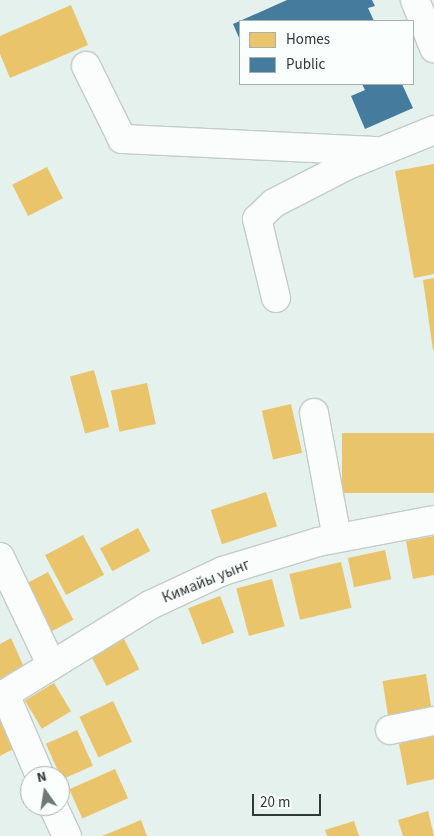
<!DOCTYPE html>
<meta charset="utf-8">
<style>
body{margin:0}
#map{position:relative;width:434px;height:836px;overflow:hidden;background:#e5f1ec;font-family:"Source Sans 3",sans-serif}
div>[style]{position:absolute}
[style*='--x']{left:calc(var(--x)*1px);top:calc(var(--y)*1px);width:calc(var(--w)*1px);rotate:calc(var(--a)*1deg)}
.homes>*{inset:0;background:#e9c46a;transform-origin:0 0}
.public>*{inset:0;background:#457b9d}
.roads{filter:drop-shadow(1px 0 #c3ccc9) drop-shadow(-1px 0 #c3ccc9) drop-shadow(0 1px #c3ccc9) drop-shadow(0 -1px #c3ccc9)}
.minor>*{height:28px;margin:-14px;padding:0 14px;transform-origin:14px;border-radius:14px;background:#fbfdfc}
span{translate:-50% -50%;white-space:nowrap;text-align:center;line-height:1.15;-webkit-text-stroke:5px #fafefd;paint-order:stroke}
.street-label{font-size:16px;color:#303935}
.legend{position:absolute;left:239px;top:20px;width:175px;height:65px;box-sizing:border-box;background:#fafefd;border:1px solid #a9afad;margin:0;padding:6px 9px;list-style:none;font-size:15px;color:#303935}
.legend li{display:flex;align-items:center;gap:10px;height:25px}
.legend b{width:25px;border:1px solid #a9afad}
.north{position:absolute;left:20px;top:766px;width:50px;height:50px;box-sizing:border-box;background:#fafefd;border:1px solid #a9afad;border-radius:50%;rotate:347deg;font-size:14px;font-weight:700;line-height:20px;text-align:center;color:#303935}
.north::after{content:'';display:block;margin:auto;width:18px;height:22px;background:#6f7975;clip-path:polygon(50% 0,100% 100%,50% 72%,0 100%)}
.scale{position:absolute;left:252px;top:794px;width:69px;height:22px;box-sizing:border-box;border:2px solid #303935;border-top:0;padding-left:6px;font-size:15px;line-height:18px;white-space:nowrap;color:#303935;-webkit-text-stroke:4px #fafefd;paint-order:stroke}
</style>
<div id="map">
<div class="homes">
<i style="clip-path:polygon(71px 5px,88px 45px,10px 78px,0 54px,0 36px)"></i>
<i style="clip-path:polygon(434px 164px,434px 274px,414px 278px,395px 171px)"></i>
<i style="left:47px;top:167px;width:35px;height:39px;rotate:63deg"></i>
<i style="clip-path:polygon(434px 278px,434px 350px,433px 350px,423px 280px)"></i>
<i style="left:94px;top:370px;width:59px;height:25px;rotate:75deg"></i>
<i style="left:147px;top:383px;width:42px;height:37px;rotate:78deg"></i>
<i style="left:291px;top:404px;width:50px;height:30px;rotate:77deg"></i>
<i style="left:434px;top:433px;width:60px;height:92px;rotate:90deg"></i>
<i style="left:266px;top:492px;width:36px;height:58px;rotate:72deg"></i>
<i style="left:138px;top:528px;width:26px;height:43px;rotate:62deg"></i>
<i style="left:83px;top:535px;width:45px;height:43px;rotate:62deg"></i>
<i style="clip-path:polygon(434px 536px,434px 575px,413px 579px,406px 541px)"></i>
<i style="left:385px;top:550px;width:30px;height:38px;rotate:78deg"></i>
<i style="left:341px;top:562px;width:47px;height:53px;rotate:77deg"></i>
<i style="left:48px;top:572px;width:54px;height:25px;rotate:62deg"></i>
<i style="left:272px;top:579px;width:49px;height:37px;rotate:75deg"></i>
<i style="left:220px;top:596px;width:39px;height:34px;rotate:69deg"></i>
<i style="clip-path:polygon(11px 638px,23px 665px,0 679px,0 644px)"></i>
<i style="left:124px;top:639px;width:34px;height:37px;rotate:63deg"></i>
<i style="left:426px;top:674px;width:36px;height:44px;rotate:81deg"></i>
<i style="left:54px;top:683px;width:33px;height:34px;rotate:59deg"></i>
<i style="left:113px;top:701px;width:45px;height:37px;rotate:65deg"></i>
<i style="clip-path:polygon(0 716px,17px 747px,0 756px)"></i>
<i style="left:77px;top:730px;width:39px;height:34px;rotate:66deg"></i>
<i style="clip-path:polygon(434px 734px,434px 779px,407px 785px,399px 744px)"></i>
<i style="left:115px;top:769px;width:32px;height:50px;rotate:66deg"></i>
<i style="clip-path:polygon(428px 811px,434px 836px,403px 836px,398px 820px)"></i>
<i style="clip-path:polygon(141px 820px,147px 836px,102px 836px)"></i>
<i style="clip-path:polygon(354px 821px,359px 836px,327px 836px,325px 830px)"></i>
</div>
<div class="public">
<i style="clip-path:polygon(287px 0,372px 0,375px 6px,368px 8px,374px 21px,240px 21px,240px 40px,233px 24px)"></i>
<i style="clip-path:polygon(362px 84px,402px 84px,413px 108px,365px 129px,351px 96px,365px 90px)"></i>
</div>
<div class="roads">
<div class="minor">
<i style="--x:415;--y:0;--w:52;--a:68.4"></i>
<i style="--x:86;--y:66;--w:81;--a:63.7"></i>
<i style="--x:122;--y:139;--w:255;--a:2.7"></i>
<i style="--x:276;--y:298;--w:81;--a:-103.5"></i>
<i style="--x:257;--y:219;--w:23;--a:-43"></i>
<i style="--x:274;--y:203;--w:83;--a:-27.2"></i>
<i style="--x:348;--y:165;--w:93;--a:-22.1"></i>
<i style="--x:314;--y:413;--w:127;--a:79.6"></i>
<i style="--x:0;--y:557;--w:119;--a:64.5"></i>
<i style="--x:5;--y:694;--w:89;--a:66.9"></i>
<i style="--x:0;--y:697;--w:176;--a:-31.5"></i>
<i style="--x:150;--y:605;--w:81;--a:-25"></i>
<i style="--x:223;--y:571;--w:99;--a:-17"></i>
<i style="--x:318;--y:542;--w:118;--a:-10.7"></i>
<i style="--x:390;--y:730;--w:45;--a:-11.6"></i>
<i style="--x:53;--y:806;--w:33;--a:65"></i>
</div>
</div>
<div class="street-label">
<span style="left:206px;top:581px;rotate:-22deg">Кимайы уынг</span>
</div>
<ul class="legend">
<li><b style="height:14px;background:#e9c46a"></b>Homes</li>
<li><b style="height:14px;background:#457b9d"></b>Public</li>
</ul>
<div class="north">N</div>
<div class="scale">20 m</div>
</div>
